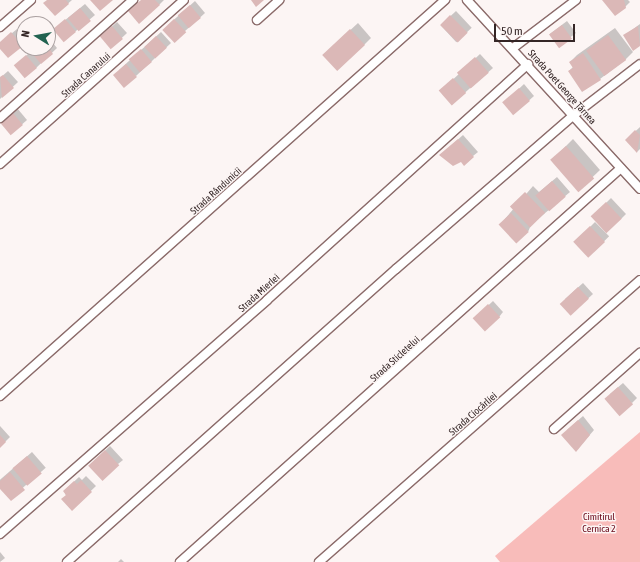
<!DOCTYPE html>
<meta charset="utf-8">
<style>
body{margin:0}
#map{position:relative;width:640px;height:562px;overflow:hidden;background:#fcf5f4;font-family:"Asap Condensed",sans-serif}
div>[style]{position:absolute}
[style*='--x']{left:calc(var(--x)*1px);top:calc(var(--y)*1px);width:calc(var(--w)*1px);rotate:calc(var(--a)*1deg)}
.green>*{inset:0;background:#f8bcba}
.shadow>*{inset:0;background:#0003;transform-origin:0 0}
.building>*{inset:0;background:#dbb8b7;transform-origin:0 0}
.roads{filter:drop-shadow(1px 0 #8b6b6a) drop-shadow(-1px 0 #8b6b6a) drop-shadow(0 1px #8b6b6a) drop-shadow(0 -1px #8b6b6a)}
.street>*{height:8px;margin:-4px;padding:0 4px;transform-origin:4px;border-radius:4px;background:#fff}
span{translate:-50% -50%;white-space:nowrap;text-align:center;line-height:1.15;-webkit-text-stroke:3px #fcf5f4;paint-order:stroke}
.street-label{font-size:10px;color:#342626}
.park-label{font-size:10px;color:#690718}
.north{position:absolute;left:16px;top:16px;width:40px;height:40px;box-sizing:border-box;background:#fcf5f4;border:1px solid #aca2a2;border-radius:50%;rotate:281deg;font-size:11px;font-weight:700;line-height:16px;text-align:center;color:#342626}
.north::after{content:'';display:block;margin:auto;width:14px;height:18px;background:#226351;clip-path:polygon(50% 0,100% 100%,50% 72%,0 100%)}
.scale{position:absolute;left:494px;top:24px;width:81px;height:18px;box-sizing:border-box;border:2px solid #342626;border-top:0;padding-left:5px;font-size:12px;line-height:14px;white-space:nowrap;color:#342626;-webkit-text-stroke:3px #fcf5f4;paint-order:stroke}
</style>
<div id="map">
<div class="green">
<i style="clip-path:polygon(640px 432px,640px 562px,500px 562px,495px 556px)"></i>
</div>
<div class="shadow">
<i style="clip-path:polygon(48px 0,72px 0,55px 15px)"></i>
<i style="clip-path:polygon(142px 0,164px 0,159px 5px)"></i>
<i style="clip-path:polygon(604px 0,628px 0,630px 2px,625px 7px)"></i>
<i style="clip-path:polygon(195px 1px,205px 13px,174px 41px,168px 25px)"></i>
<i style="clip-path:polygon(85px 4px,95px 15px,64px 41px,59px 25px)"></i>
<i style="left:456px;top:11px;width:23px;height:21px;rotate:47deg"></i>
<i style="left:567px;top:21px;width:15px;height:22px;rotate:53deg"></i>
<i style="clip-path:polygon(117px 22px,127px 33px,111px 48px,106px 32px)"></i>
<i style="clip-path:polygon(358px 23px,371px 38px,364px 45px,331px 48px)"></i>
<i style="clip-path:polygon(640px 24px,640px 45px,633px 49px,625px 35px)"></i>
<i style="clip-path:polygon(615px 28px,633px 52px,625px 60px,600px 79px,569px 71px,573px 67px,570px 62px,577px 55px)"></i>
<i style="clip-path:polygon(17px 29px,24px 43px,8px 57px,0 43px)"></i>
<i style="clip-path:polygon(161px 32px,171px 43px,136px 76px,119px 70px)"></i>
<i style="clip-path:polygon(48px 37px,57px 48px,36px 68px,20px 61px,35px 48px,48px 48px)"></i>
<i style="clip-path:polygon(480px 54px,493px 68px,452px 104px,445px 87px)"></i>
<i style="clip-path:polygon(8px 71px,18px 82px,0 99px,0 78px)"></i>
<i style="clip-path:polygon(524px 84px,534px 96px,514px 114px,509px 98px)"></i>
<i style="clip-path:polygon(17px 108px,27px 120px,11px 134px,6px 118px)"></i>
<i style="clip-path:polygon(640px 127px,640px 149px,637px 152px,626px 140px)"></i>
<i style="clip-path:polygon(463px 135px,478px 152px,473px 156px,445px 151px)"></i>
<i style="clip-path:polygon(573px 139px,600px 170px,579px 190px,559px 153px)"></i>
<i style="clip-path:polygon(557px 177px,570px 192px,531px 225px,528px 232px,504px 220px,533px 186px,539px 192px)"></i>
<i style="clip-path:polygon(611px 198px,626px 214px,621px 219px,593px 216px)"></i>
<i style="left:595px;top:222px;width:20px;height:28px;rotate:45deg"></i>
<i style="clip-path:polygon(583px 283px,593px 294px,570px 315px,565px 299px)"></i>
<i style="clip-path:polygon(493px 301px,503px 312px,499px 317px,479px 314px)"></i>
<i style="clip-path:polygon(623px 383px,637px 398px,632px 403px,610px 394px)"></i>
<i style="clip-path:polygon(583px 416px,594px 430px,576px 451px,567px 430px)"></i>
<i style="clip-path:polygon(0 426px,10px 437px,0 447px)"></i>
<i style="clip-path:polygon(110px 446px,123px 460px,118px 464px,94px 461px)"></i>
<i style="left:32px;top:452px;width:21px;height:44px;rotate:49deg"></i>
<i style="clip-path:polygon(86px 476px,96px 486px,72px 509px,64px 491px,79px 477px,82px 480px)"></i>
<i style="clip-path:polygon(0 552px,5px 558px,0 562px)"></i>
<i style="clip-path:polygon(121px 559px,124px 562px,118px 562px)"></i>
</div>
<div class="building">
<i style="clip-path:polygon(47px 0,66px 0,69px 4px,55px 16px,43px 3px)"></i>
<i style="clip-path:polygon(90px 0,113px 0,100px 11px)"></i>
<i style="clip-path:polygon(141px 0,155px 0,160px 5px,139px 24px,128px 11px)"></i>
<i style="clip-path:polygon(251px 0,264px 0,256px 7px)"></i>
<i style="clip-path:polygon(602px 0,624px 0,626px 8px,615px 16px)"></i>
<i style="left:190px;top:5px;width:17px;height:16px;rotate:50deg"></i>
<i style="left:80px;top:8px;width:17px;height:16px;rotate:50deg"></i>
<i style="left:450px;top:15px;width:25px;height:14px;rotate:45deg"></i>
<i style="left:65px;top:19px;width:17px;height:16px;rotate:50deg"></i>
<i style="left:174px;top:19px;width:18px;height:16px;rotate:47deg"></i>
<i style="left:562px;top:25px;width:17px;height:16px;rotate:54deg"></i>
<i style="left:112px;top:26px;width:17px;height:16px;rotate:50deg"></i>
<i style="clip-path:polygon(638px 26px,640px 46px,633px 51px,623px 35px)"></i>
<i style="left:350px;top:29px;width:22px;height:38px;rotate:47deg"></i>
<i style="clip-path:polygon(11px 32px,23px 46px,8px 58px,0 49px,0 42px)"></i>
<i style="left:608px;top:35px;width:31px;height:27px;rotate:54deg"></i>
<i style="left:156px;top:36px;width:16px;height:16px;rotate:47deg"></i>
<i style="clip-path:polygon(34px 48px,49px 48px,53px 54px,41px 64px,30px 51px)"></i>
<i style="left:141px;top:49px;width:17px;height:16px;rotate:50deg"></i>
<i style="clip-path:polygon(583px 53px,601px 80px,582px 92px,568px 71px,573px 68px,569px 62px)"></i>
<i style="left:26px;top:55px;width:17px;height:16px;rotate:50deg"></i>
<i style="left:475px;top:57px;width:21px;height:24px;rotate:49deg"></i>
<i style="left:126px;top:64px;width:17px;height:17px;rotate:50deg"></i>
<i style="clip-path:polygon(3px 75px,14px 88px,2px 98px,0 77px)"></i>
<i style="left:453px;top:78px;width:20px;height:19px;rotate:49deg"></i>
<i style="left:519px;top:88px;width:17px;height:22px;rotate:50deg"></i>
<i style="left:12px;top:112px;width:17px;height:16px;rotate:50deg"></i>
<i style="clip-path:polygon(635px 130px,640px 135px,637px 153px,625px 140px)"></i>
<i style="clip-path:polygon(458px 139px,474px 157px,464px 166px,461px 162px,453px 166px,439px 155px)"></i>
<i style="left:566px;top:146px;width:43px;height:21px;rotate:49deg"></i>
<i style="left:552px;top:181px;width:21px;height:22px;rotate:49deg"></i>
<i style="left:525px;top:192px;width:29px;height:21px;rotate:46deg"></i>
<i style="left:606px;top:202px;width:23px;height:21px;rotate:47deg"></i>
<i style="left:511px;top:213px;width:26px;height:17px;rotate:47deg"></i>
<i style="left:590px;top:226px;width:22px;height:23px;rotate:47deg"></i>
<i style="left:578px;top:287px;width:16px;height:25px;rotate:47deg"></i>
<i style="left:488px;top:304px;width:18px;height:21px;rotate:47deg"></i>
<i style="left:618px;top:387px;width:23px;height:18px;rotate:49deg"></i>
<i style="clip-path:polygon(578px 420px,590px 435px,576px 452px,561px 435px)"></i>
<i style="clip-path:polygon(0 435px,6px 442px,0 448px)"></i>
<i style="left:105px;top:450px;width:21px;height:23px;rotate:47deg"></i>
<i style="left:27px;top:456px;width:23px;height:19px;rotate:50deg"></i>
<i style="clip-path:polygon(10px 472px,25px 490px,11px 501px,0 489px,0 481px)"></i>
<i style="clip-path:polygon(81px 480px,92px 492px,72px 511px,61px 499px,66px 495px,63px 491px,74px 481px,77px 484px)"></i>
</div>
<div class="roads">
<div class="street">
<i style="--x:467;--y:0;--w:256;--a:47.5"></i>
<i style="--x:257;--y:20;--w:30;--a:-42"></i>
<i style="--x:0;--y:27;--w:41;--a:-41.1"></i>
<i style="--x:513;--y:48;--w:79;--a:-37.3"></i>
<i style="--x:0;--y:118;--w:178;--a:-41.6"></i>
<i style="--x:0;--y:164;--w:246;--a:-41.7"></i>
<i style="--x:0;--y:396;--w:596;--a:-41.67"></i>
<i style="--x:554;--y:429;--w:115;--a:-41.5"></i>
<i style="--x:0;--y:534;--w:355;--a:-41.2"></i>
<i style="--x:267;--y:300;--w:352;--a:-42.1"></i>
<i style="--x:67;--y:562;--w:441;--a:-41.7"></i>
<i style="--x:396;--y:269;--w:235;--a:-40.9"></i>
<i style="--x:574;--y:115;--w:83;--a:-37.7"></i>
<i style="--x:180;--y:562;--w:591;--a:-41.78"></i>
<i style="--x:319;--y:562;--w:427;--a:-41.3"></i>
</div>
</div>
<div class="street-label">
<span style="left:86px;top:75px;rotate:-42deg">Strada Canarului</span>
<span style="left:562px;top:87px;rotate:48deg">Strada Poet George Țărnea</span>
<span style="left:216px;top:191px;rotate:-42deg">Strada Rândunicii</span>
<span style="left:259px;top:293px;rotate:-42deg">Strada Mierlei</span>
<span style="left:395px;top:359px;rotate:-42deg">Strada Sticletelui</span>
<span style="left:473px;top:414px;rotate:-41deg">Strada Ciocârliei</span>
</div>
<div class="park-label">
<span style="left:599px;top:522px">Cimitirul<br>Cernica 2</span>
</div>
<div class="north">N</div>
<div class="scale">50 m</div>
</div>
